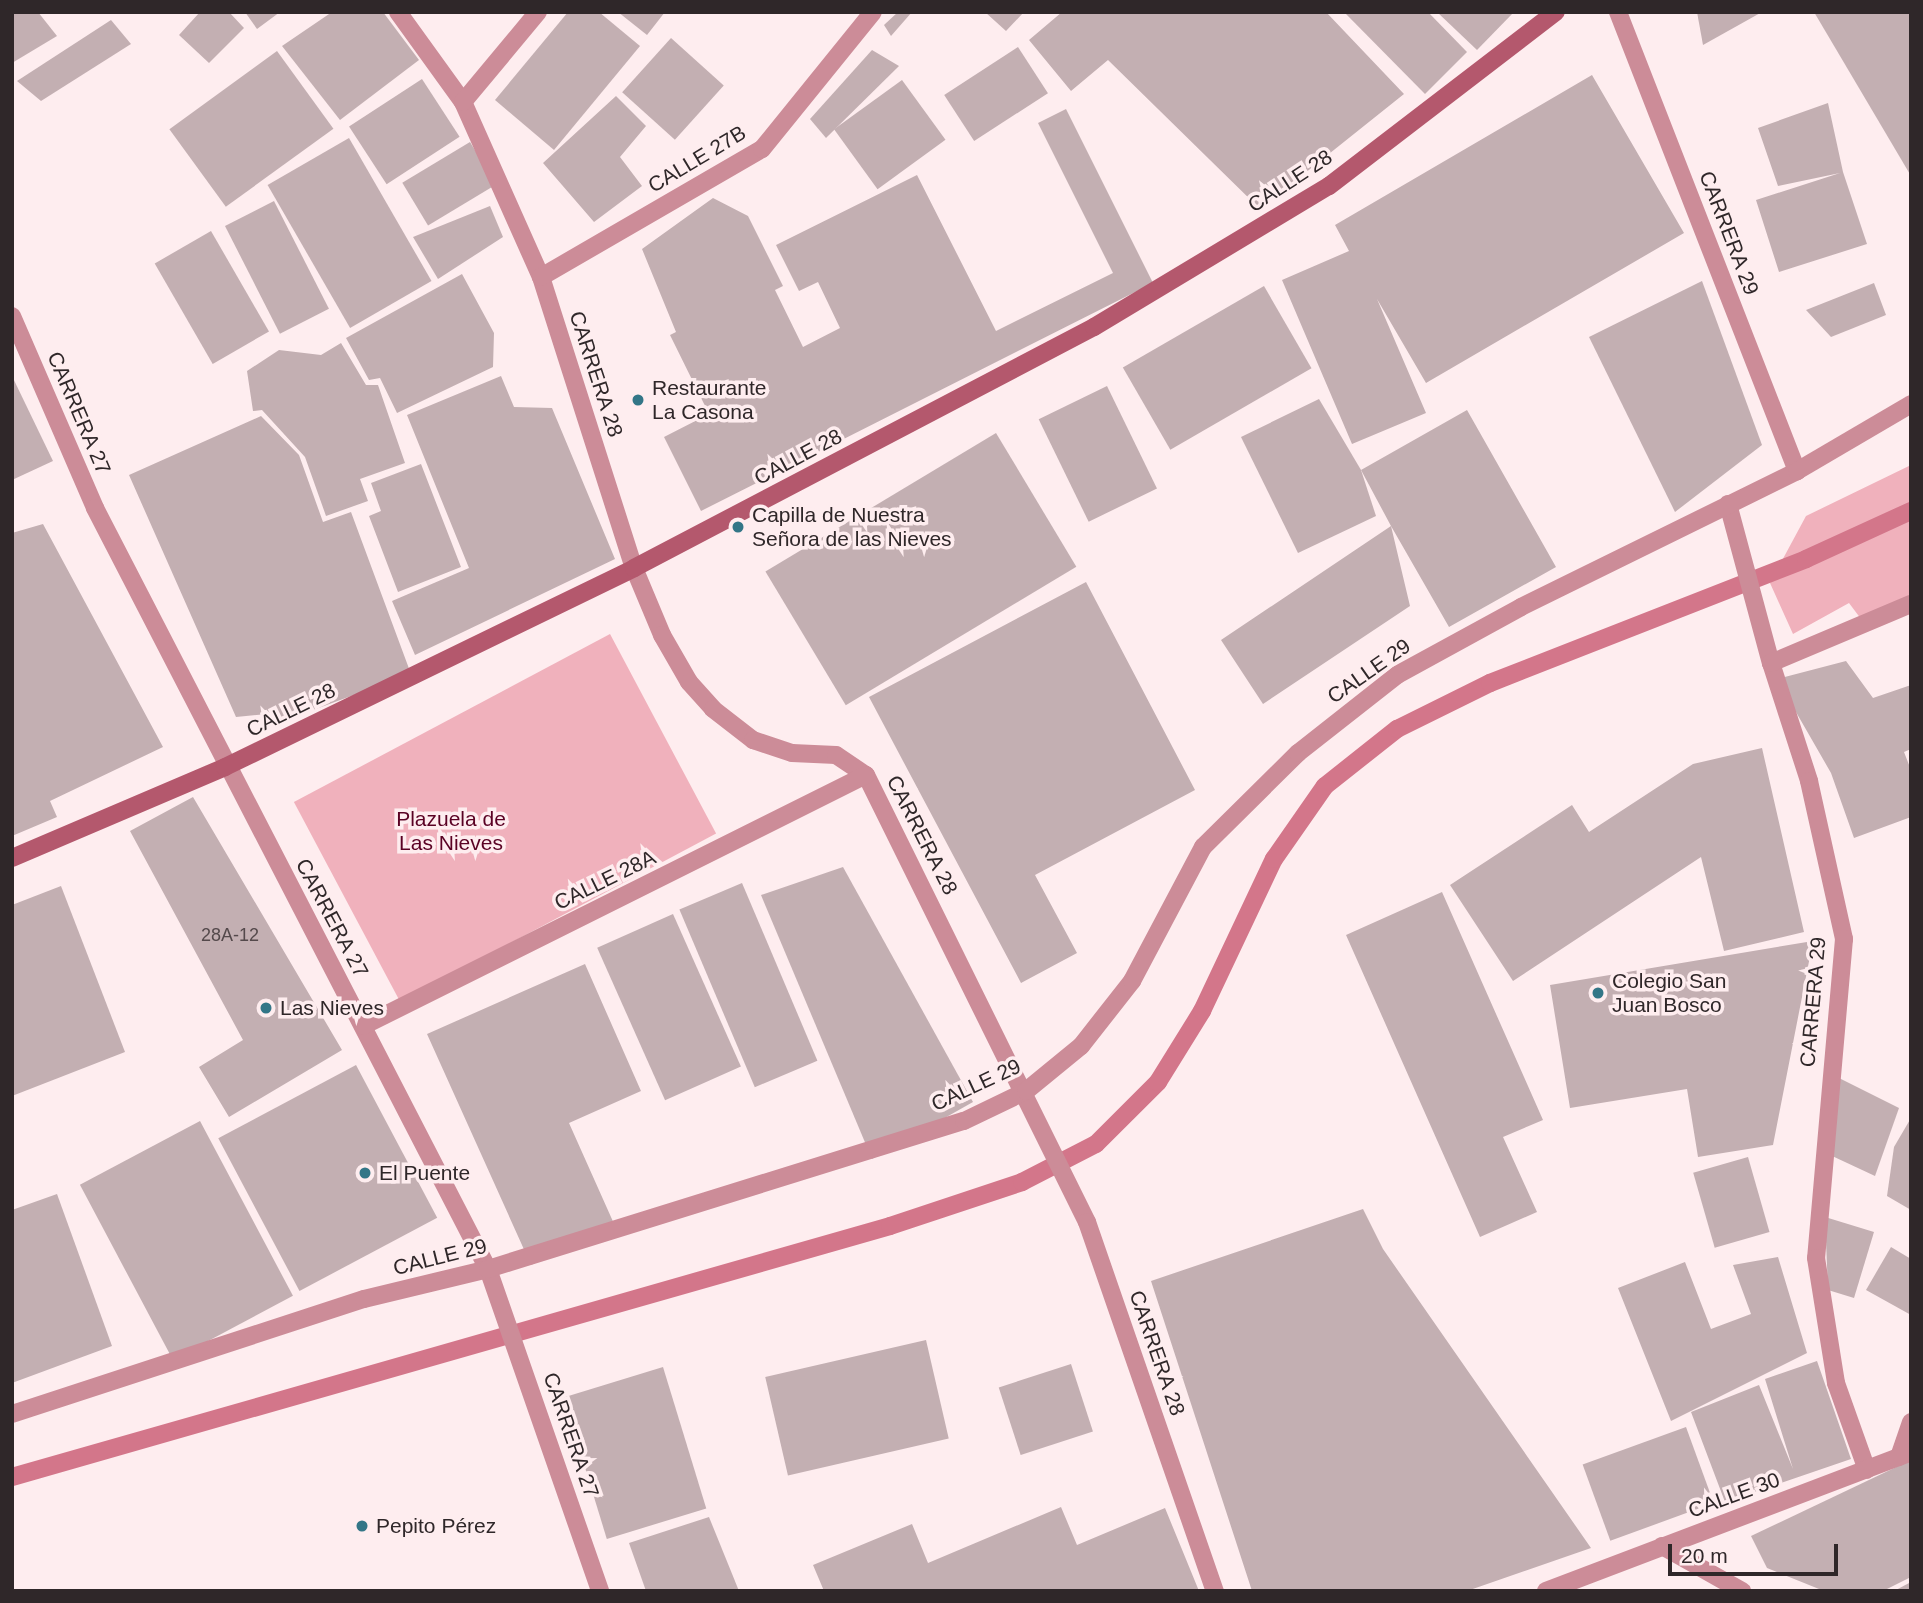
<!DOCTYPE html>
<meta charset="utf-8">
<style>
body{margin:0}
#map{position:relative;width:1923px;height:1603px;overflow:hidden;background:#feedef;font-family:Helvetica,sans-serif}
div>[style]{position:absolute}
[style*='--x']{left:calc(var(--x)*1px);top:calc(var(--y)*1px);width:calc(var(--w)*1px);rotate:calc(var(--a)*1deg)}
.green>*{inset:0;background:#f0b1bc;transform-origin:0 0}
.stream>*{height:18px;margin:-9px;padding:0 9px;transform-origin:9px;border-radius:9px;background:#d3768a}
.building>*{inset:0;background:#c3afb2;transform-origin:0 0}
.street>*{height:18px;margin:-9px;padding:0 9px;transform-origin:9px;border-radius:9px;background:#cc8c98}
.secondary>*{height:18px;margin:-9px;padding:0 9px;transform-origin:9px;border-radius:9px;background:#b4586d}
.dots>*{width:19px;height:19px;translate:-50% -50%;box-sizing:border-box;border:4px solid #feedef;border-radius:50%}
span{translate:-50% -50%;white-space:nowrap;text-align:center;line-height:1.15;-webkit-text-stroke:7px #feedef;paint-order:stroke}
.number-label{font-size:18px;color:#54494b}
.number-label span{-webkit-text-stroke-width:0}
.street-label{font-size:21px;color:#2f2729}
.poi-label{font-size:21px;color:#2f2729}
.left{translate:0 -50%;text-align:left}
.park-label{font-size:21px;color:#5a0224}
.frame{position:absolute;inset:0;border:14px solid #2f2729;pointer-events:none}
.scale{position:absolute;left:1668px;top:1544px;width:170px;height:32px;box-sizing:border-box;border:4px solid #2f2729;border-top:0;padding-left:9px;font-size:21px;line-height:24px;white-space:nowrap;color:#2f2729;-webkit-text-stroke:5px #feedef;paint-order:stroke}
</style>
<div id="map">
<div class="green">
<i style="clip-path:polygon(1911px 465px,1911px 595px,1867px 627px,1849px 603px,1793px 634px,1770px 583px,1806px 516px)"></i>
<i style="left:610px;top:634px;width:226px;height:358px;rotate:62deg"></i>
</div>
<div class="stream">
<i style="--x:12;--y:1477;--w:913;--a:-15.95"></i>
<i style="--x:890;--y:1226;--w:139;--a:-18.4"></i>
<i style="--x:1022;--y:1182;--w:83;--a:-27.2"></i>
<i style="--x:1096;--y:1144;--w:88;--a:-45"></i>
<i style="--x:1158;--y:1082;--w:84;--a:-58.2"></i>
<i style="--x:1202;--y:1011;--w:168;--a:-64.7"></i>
<i style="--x:1274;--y:859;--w:89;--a:-55.1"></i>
<i style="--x:1325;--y:786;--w:92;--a:-38.4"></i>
<i style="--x:1397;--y:729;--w:104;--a:-26.3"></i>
<i style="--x:1490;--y:683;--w:339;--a:-21.4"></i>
<i style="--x:1806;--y:559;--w:115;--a:-24.6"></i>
</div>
<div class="building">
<i style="clip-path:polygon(12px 12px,38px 12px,57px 36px,12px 63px)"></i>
<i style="clip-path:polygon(200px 12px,229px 12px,244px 28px,209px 63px,179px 35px)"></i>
<i style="clip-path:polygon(245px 12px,280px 12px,257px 29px)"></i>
<i style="clip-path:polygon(332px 12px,383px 12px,419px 60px,340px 120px,282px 46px)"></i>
<i style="clip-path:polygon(568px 12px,599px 12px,640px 46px,554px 150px,495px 100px)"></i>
<i style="clip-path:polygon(618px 12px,665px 12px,647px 35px)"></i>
<i style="clip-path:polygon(898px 12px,912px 12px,891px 36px,884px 25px)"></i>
<i style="clip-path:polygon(985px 12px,1024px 12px,1006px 31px)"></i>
<i style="clip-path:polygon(1062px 12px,1326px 12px,1404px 94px,1260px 209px,1108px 60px,1071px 91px,1029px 40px)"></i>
<i style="clip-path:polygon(1344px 12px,1428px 12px,1467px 52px,1425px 94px)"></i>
<i style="clip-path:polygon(1437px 12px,1514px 12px,1477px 50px)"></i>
<i style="clip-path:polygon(1697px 12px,1762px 12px,1703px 45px)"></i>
<i style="clip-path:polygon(1814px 12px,1911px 12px,1911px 176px)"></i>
<i style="clip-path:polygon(111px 20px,131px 44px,41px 101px,17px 81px)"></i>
<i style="left:671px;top:38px;width:71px;height:73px;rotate:42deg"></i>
<i style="left:1018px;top:47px;width:55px;height:88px;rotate:57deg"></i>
<i style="clip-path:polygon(872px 50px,899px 66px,826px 138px,810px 119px)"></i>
<i style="left:277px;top:51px;width:96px;height:133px;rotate:54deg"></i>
<i style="clip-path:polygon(1592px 75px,1684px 233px,1426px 383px,1377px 299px,1426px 413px,1352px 444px,1282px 280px,1349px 251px,1335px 225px)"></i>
<i style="left:422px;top:79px;width:69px;height:87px;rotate:57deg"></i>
<i style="left:902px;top:80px;width:74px;height:84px;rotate:54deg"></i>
<i style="clip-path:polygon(616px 96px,646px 126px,620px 157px,642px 186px,594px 222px,543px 163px)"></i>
<i style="clip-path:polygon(1828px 103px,1843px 172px,1867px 244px,1779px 272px,1756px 200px,1840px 173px,1778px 186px,1758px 128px)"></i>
<i style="clip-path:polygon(1066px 109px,1153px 283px,701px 511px,664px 437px,709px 414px,670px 335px,676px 332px,642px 249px,713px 198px,748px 216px,783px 286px,775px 290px,803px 347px,840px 328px,818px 282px,799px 291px,776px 245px,917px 175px,996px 331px,1113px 273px,1038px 123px)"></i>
<i style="left:349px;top:138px;width:165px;height:94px;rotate:60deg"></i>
<i style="left:470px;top:142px;width:50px;height:79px;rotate:59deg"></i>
<i style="left:274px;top:201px;width:121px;height:55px;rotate:63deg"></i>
<i style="clip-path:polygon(490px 206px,503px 237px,438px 279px,413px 237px)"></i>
<i style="left:211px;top:231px;width:116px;height:65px;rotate:60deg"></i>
<i style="clip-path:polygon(462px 274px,494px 333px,493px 367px,397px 413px,380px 378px,369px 380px,346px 338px)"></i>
<i style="clip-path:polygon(1702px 281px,1762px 445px,1675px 512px,1589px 337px)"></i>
<i style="clip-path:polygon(1874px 283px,1886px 315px,1831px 337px,1806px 310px)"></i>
<i style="left:1264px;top:286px;width:95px;height:163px;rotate:60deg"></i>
<i style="clip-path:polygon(341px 343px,366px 385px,378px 385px,405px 463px,360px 479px,368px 501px,326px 516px,305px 457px,262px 410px,253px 411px,247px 371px,279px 350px,321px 355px)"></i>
<i style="clip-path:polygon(12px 376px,53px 461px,12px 480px)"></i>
<i style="clip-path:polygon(501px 376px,514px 407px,552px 408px,615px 559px,415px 655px,392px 601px,469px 568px,407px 415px)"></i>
<i style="left:1107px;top:386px;width:114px;height:76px;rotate:64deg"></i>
<i style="clip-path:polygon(1319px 399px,1361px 470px,1376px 516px,1298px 553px,1241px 437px)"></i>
<i style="clip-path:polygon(1467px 410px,1556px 567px,1449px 627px,1391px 526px,1410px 606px,1263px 704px,1221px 640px,1391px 526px,1361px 470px)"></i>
<i style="clip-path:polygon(261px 416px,299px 455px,323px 522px,351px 512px,411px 674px,275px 724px,267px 714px,236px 717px,129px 475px)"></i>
<i style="left:996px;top:433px;width:156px;height:269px;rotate:59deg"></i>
<i style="clip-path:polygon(421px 464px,461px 567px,398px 592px,369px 516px,381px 511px,371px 483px)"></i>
<i style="clip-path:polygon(43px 524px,163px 747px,50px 801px,57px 817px,12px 836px,12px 533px)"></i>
<i style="clip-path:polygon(1086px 582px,1195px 790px,1035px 875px,1077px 953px,1021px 983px,869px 697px)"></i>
<i style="clip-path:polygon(1846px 661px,1873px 698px,1911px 685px,1911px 749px,1904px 752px,1911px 770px,1911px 817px,1854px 838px,1831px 773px,1777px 679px)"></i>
<i style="clip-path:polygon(1762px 748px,1804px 932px,1724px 951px,1701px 857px,1513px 981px,1450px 885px,1572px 805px,1589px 832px,1693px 764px)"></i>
<i style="clip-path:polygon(193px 797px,342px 1050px,229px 1117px,199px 1067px,243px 1040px,130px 831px)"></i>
<i style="clip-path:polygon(843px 867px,973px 1102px,872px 1159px,761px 895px)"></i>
<i style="left:742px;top:883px;width:193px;height:68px;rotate:67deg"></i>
<i style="clip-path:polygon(61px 886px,125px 1052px,12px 1096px,12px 905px)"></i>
<i style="clip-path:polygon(1442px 892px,1543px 1120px,1503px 1137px,1537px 1212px,1480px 1237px,1346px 935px)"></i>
<i style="left:673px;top:914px;width:167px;height:83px;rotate:66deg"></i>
<i style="clip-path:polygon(1813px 941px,1773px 1145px,1698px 1157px,1687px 1089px,1570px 1108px,1550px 985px)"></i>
<i style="clip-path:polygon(585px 964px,641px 1091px,569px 1123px,615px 1226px,531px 1265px,427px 1034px)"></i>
<i style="left:356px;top:1065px;width:173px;height:156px;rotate:62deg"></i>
<i style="clip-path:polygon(1839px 1078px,1899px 1108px,1875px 1176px,1830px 1155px)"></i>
<i style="clip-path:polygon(1911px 1118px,1911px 1210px,1887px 1196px,1894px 1147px)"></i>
<i style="left:200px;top:1121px;width:198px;height:136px;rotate:62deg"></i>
<i style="left:1748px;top:1157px;width:78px;height:57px;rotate:74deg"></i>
<i style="clip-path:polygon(57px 1194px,112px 1346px,12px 1383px,12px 1210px)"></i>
<i style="clip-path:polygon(1363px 1209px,1383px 1249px,1591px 1548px,1467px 1591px,1252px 1591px,1151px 1281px)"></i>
<i style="clip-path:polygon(1825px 1217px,1874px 1232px,1854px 1298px,1828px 1290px)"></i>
<i style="clip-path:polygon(1891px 1247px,1911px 1259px,1911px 1315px,1866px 1290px)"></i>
<i style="clip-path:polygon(1778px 1257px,1807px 1353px,1671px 1421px,1618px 1288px,1685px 1262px,1711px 1329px,1751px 1314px,1733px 1265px)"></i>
<i style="left:926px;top:1340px;width:101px;height:165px;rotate:77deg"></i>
<i style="clip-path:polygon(1817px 1361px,1851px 1459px,1725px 1502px,1691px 1412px,1759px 1385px,1793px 1469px,1765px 1379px)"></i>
<i style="left:1071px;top:1364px;width:71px;height:76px;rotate:72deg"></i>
<i style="left:663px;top:1367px;width:148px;height:104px;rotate:73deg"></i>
<i style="left:1686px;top:1427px;width:81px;height:110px;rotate:70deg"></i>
<i style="clip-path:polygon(1911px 1460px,1911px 1577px,1883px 1591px,1824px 1591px,1767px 1568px,1751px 1536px)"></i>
<i style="clip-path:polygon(1061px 1507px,1077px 1545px,1165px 1508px,1199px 1591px,824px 1591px,813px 1565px,912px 1524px,928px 1563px)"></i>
<i style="clip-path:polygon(709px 1517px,739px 1591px,646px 1591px,629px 1543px)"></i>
<i style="clip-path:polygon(1911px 1582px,1911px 1591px,1894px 1591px)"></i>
</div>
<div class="street">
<i style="--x:398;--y:12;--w:111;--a:54.2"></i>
<i style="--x:463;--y:102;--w:192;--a:66"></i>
<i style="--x:541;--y:277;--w:305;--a:72.3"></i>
<i style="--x:634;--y:568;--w:73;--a:67.3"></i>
<i style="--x:662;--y:635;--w:54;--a:60.1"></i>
<i style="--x:689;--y:682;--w:36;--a:48"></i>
<i style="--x:713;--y:709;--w:51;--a:37.8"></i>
<i style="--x:753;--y:740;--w:41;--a:18.4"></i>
<i style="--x:792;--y:753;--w:44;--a:2.6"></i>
<i style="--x:836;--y:755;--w:36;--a:34"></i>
<i style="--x:866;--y:775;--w:499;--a:63.7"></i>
<i style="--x:1087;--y:1222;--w:391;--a:70.9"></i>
<i style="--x:1618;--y:12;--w:493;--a:68.7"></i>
<i style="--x:463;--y:102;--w:117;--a:-50.2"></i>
<i style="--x:541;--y:277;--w:255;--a:-30.1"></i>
<i style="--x:762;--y:149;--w:176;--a:-51"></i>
<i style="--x:12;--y:316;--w:209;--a:66.6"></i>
<i style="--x:95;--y:508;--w:856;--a:62.69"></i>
<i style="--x:488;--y:1269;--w:341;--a:70.8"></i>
<i style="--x:1728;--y:504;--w:165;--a:74.9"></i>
<i style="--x:1771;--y:663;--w:124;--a:72.1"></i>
<i style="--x:1809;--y:781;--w:162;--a:77.5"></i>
<i style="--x:1844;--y:939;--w:320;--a:95"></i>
<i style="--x:1816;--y:1258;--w:127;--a:80.9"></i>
<i style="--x:1836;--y:1383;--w:92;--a:70.4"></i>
<i style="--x:1771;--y:663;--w:152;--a:-22.9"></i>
<i style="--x:363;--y:1026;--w:562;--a:-26.52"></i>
<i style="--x:12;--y:1414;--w:370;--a:-18.1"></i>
<i style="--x:364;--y:1299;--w:128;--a:-13.6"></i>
<i style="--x:488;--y:1269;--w:498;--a:-17.3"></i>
<i style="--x:964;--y:1121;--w:69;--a:-25.8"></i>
<i style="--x:1026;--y:1091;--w:71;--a:-39.3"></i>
<i style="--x:1081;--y:1046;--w:83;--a:-51.9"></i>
<i style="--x:1132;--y:981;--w:152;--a:-62.1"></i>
<i style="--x:1203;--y:847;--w:134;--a:-44.7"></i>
<i style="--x:1298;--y:753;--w:126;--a:-38.2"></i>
<i style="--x:1397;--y:675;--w:141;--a:-28.7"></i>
<i style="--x:1521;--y:607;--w:308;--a:-26.2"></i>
<i style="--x:1797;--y:471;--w:132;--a:-30.4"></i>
<i style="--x:1899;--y:1457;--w:37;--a:-71"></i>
<i style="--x:1662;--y:1546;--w:92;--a:29.4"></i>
<i style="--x:1546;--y:1591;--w:391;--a:-20.8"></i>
</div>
<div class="secondary">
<i style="--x:12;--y:858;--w:232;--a:-23.1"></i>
<i style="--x:225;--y:767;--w:455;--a:-25.9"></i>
<i style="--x:634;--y:568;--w:519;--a:-27.65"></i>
<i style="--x:1094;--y:327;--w:274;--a:-31"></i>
<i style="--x:1329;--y:186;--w:286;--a:-37.5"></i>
</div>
<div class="dots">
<i style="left:638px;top:400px;background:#337687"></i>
<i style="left:738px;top:527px;background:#337687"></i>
<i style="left:1598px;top:993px;background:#337687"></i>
<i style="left:266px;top:1008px;background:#337687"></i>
<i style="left:365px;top:1173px;background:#337687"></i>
<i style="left:362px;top:1526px;background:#337687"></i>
</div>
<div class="number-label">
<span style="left:230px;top:935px">28A-12</span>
</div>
<div class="street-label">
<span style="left:697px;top:159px;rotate:-31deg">CALLE 27B</span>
<span style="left:1290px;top:181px;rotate:-33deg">CALLE 28</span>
<span style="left:1729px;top:233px;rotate:69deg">CARRERA 29</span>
<span style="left:596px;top:374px;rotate:72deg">CARRERA 28</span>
<span style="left:79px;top:413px;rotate:67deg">CARRERA 27</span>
<span style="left:798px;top:457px;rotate:-28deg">CALLE 28</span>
<span style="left:1369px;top:671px;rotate:-35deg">CALLE 29</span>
<span style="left:291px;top:710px;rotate:-26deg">CALLE 28</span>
<span style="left:922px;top:835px;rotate:63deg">CARRERA 28</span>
<span style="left:605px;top:880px;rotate:-26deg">CALLE 28A</span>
<span style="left:332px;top:918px;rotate:62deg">CARRERA 27</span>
<span style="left:1813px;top:1002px;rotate:-85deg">CARRERA 29</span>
<span style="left:976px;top:1085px;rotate:-25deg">CALLE 29</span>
<span style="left:440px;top:1257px;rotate:-14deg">CALLE 29</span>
<span style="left:1157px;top:1353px;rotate:71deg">CARRERA 28</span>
<span style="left:571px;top:1435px;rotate:71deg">CARRERA 27</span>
<span style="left:1734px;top:1495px;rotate:-20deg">CALLE 30</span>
</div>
<div class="poi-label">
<span class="left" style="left:652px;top:400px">Restaurante<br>La Casona</span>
<span class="left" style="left:752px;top:527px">Capilla de Nuestra<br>Señora de las Nieves</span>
<span class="left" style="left:1612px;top:993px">Colegio San<br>Juan Bosco</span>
<span class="left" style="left:280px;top:1008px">Las Nieves</span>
<span class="left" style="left:379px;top:1173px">El Puente</span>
<span class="left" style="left:376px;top:1526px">Pepito Pérez</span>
</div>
<div class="park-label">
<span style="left:451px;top:831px">Plazuela de<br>Las Nieves</span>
</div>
<div class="frame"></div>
<div class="scale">20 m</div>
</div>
